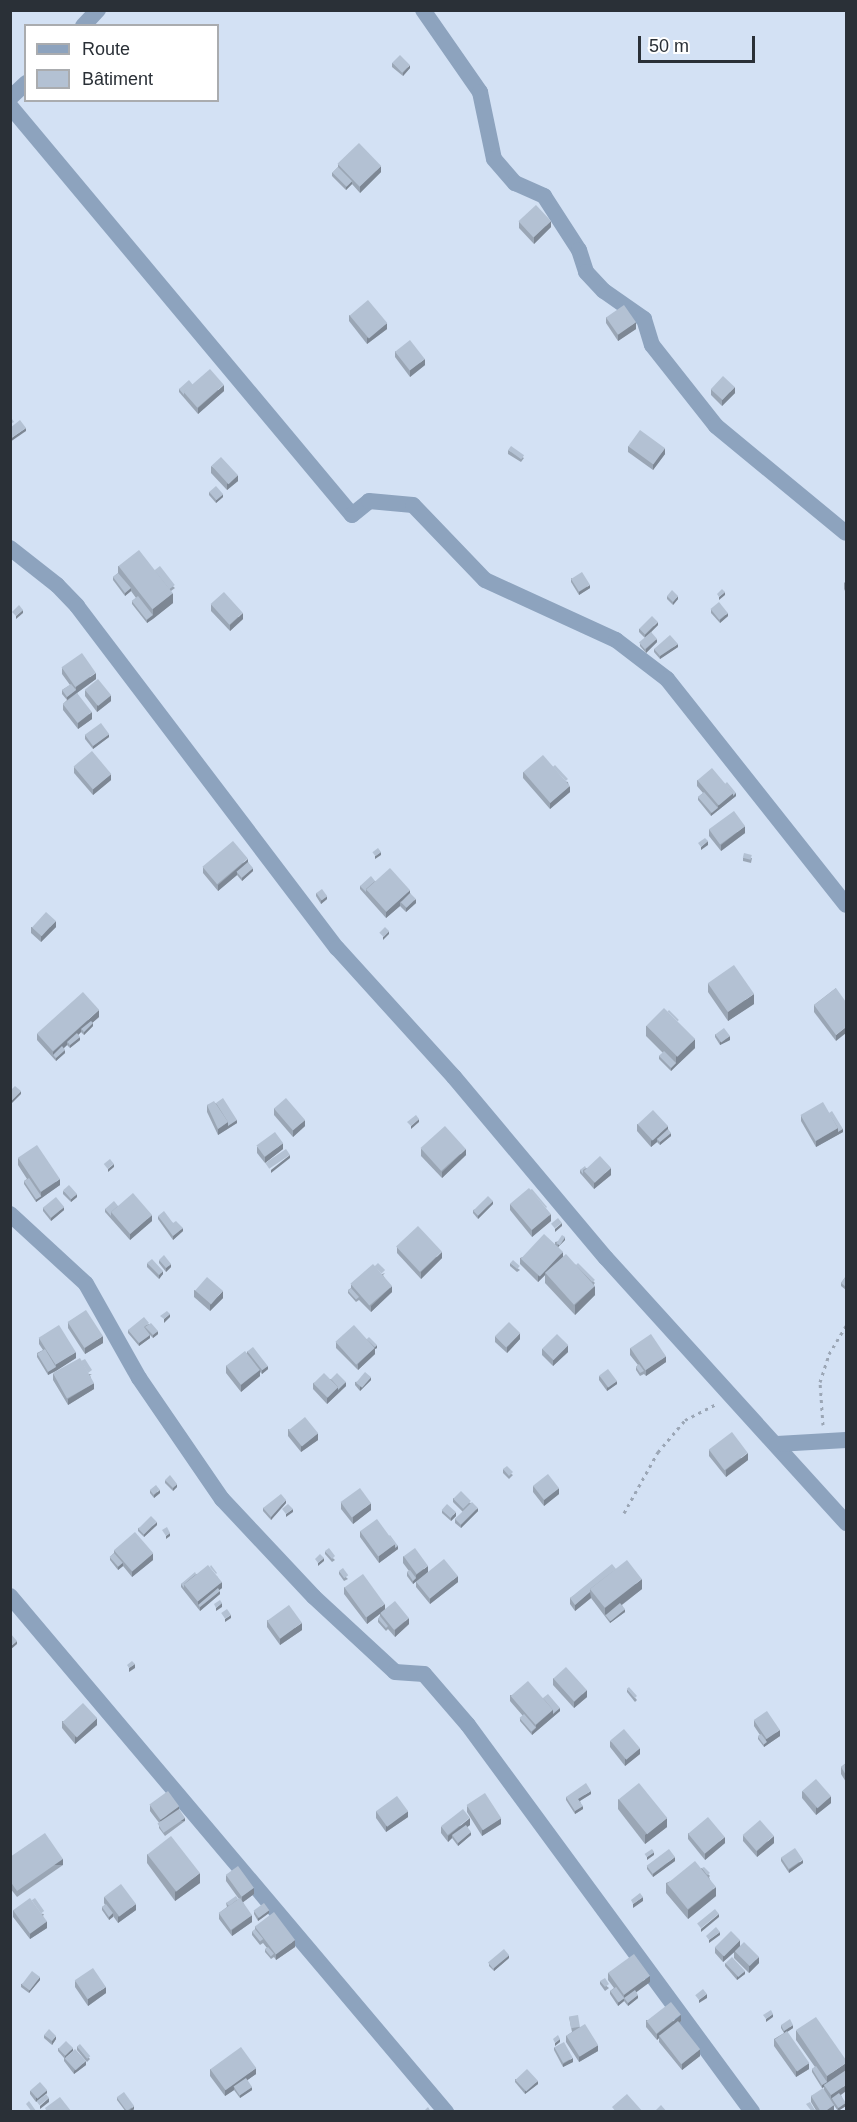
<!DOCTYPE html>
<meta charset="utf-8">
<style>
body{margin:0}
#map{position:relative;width:857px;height:2122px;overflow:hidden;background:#d3e1f4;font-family:Helvetica,sans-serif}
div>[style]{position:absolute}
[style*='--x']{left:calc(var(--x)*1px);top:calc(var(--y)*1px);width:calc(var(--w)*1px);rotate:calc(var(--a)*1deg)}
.path>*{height:3px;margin-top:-1.5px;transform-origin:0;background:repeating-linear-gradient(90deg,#9ba6b5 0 3px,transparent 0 7.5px)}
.street>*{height:16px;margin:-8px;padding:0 8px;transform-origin:8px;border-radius:8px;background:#8da3be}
.wall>*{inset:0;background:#9aa6b5}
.shaded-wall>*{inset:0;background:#7d8794;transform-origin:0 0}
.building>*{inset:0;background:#b3c1d3;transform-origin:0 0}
span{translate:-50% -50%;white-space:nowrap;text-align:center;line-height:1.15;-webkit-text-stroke:4.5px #fff;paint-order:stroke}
.frame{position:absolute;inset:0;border:12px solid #2a3037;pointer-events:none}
.legend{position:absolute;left:24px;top:24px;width:195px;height:78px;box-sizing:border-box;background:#fff;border:2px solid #aaacaf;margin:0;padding:8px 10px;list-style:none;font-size:18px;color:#2a3037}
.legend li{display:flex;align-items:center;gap:12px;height:30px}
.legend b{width:30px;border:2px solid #aaacaf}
.scale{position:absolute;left:638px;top:36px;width:117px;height:27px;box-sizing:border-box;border:3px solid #2a3037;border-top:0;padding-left:8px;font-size:18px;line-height:21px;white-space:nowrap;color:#2a3037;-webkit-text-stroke:4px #fff;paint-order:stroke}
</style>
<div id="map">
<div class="path">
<i style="--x:823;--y:1425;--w:43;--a:-94"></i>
<i style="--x:820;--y:1382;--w:29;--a:-72"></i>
<i style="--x:829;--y:1354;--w:33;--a:-59"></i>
<i style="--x:624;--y:1513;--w:70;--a:-60.9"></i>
<i style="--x:658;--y:1452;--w:42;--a:-49.8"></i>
<i style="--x:685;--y:1420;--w:37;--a:-27"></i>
</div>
<div class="street">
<i style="--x:423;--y:10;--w:100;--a:55.2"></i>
<i style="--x:480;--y:92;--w:68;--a:78.2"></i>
<i style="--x:494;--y:159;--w:32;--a:49"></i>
<i style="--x:515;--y:183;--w:32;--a:24"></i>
<i style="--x:544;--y:196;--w:64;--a:57.1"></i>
<i style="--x:579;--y:250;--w:23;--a:72"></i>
<i style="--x:586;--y:272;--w:26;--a:47"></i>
<i style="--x:604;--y:291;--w:49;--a:35"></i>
<i style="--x:644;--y:319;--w:27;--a:73"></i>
<i style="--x:652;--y:345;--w:103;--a:51.7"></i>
<i style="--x:716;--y:426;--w:168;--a:39.5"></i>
<i style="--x:83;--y:26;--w:22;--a:-47"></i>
<i style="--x:10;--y:98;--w:22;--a:-43"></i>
<i style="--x:10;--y:106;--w:533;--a:50.1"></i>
<i style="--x:352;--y:515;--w:22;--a:-39"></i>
<i style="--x:369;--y:501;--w:44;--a:5.2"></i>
<i style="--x:413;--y:505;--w:104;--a:46.2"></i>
<i style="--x:485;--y:580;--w:144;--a:24.6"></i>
<i style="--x:616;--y:640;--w:64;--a:37.4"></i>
<i style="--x:667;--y:679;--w:288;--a:51.6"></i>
<i style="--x:10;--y:548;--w:60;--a:38.2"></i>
<i style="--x:57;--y:585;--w:29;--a:46"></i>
<i style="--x:77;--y:606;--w:430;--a:52.8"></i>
<i style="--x:337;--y:948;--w:174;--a:47.8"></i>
<i style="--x:454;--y:1077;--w:236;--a:50"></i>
<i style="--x:606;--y:1258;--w:358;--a:47.8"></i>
<i style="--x:10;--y:1214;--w:103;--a:42.6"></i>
<i style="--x:86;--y:1284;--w:108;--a:60.6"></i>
<i style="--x:139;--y:1378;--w:147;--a:55.6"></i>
<i style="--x:222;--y:1499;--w:134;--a:46.8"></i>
<i style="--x:314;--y:1597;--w:110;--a:42.8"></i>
<i style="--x:395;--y:1672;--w:29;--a:4"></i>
<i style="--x:424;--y:1674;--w:67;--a:49.2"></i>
<i style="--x:468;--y:1725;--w:480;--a:53.7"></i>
<i style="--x:777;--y:1444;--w:69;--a:-3.3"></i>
<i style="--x:10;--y:1596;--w:676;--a:49.8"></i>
</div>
<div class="wall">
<i style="clip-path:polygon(392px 63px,410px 68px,403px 76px,392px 67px)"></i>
<i style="clip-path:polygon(338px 164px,381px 172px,360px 193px,352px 184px,346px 190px,332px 176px,332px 173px,338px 167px)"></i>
<i style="clip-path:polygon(519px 222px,551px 227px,534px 244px,519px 228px)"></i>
<i style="clip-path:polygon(349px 315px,387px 329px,367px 344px,349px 321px)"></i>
<i style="clip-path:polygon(606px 317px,636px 329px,618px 341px,606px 323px)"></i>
<i style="clip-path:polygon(395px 351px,425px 365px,410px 377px,395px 357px)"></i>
<i style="clip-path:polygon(193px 385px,224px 391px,198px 414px,179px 392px,179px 389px)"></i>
<i style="clip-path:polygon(711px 389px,735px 393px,722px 406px,711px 395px)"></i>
<i style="clip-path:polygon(628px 446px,665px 454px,653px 470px,628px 452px)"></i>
<i style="clip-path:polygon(508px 450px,524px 458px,521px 462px,508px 454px)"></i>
<i style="clip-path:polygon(211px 466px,238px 481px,227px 490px,211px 473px)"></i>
<i style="clip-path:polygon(209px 492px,223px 497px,216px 503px,209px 495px)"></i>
<i style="clip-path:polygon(118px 566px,155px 571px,175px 588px,171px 591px,173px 603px,147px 623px,132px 604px,132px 601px,136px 598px,131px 591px,125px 596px,113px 580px,113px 577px,118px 573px)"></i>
<i style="clip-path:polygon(571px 578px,590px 588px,579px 595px,571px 582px)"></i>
<i style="clip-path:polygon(846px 581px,846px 593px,844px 589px,844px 583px)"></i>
<i style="clip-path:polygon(667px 596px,678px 599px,673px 605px,667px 599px)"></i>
<i style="clip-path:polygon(211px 604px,243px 619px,230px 631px,211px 611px)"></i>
<i style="clip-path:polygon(711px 609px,728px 616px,720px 623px,711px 613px)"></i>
<i style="clip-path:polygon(658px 625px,651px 632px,657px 642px,646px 653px,640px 646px,640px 643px,645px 638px,639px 632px,639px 629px)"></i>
<i style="clip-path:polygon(678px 647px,660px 659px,654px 652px,654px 649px)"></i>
<i style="clip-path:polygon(62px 668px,96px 679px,77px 693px,92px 719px,78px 729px,63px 710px,63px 704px,67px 700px,62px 694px,62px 690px,70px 685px,62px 674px)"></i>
<i style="clip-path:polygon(85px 690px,111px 701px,97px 712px,85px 696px)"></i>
<i style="clip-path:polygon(85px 735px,109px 737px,93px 749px,85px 739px)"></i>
<i style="clip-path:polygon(74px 767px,111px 780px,93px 795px,74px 773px)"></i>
<i style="clip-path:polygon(523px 772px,568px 782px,570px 792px,550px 809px,523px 778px)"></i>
<i style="clip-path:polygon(697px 780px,725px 784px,736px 796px,711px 816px,698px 800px,698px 797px,703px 793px,697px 786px)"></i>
<i style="clip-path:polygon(709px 829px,745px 833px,721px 851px,709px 836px)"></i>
<i style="clip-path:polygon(743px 858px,752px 858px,751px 863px,743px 861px)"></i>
<i style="clip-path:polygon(248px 862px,253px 871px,242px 881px,237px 875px,218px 891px,203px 873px,203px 867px)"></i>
<i style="clip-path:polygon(375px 881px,410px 893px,416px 903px,406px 912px,400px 906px,386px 918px,360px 889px,360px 886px)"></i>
<i style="clip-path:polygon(316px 893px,327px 899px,321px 904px,316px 896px)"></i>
<i style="clip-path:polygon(31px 927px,56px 927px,41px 942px,31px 933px)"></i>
<i style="clip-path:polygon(708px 983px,754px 1004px,728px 1021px,708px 992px)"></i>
<i style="clip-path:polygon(836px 988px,836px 1041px,814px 1012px,814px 1005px)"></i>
<i style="clip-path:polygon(99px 1017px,93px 1022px,93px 1026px,84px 1035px,81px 1032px,78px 1035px,80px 1040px,70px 1048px,67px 1045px,64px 1048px,65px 1053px,56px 1061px,37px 1040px,37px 1034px)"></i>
<i style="clip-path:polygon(679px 1024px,695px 1048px,671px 1071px,659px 1059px,659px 1056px,663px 1053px,646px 1036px,646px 1026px)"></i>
<i style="clip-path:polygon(715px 1034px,730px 1040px,720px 1045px,715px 1037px)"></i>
<i style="clip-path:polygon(216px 1103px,237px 1123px,218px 1135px,207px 1112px,207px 1105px)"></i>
<i style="clip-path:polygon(274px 1108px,305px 1126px,293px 1137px,274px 1115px)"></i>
<i style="clip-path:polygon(829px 1113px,843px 1132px,816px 1147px,801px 1121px,801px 1115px)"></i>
<i style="clip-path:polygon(637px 1124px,668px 1129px,671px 1136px,660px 1145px,657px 1142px,651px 1147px,637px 1131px)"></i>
<i style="clip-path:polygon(257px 1147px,283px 1149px,265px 1163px,257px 1153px)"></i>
<i style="clip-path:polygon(421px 1149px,466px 1155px,442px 1178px,421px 1156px)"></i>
<i style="clip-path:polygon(18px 1158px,60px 1185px,36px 1202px,24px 1184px,24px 1181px,27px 1179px,18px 1165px)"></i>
<i style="clip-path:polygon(586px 1168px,611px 1175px,594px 1189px,580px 1173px,580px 1170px)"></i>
<i style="clip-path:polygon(63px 1191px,77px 1197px,71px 1202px,63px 1194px)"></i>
<i style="clip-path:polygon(493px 1204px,478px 1219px,473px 1213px,473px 1210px)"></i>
<i style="clip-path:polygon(510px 1204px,547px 1210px,551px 1221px,532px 1237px,510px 1210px)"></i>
<i style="clip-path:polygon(118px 1206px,152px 1221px,130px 1240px,105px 1212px,105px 1209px)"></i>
<i style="clip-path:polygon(43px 1208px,64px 1210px,51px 1221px,43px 1211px)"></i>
<i style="clip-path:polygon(158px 1216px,173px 1223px,183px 1231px,173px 1240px,158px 1219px)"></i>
<i style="clip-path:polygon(565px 1240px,558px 1247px,563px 1257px,576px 1265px,595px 1283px,594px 1284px,595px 1295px,575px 1315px,545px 1283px,545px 1275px,538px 1282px,520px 1264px,520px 1258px,555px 1245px,555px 1242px)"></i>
<i style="clip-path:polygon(397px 1247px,442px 1258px,421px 1279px,397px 1253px)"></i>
<i style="clip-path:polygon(159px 1260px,171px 1267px,166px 1272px,159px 1263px)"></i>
<i style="clip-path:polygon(147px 1263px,163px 1274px,159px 1279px,147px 1267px)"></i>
<i style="clip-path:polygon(510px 1263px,520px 1270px,517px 1272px,510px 1266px)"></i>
<i style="clip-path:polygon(385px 1273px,383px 1275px,392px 1292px,371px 1312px,359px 1300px,356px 1302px,348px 1293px,348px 1290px,351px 1288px,351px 1285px)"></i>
<i style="clip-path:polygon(846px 1276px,846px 1290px,841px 1286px,841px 1283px)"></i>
<i style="clip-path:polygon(194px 1290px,223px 1298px,210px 1311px,194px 1297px)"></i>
<i style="clip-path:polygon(68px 1322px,103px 1343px,85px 1354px,68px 1328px)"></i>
<i style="clip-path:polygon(149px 1324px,158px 1334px,153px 1338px,150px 1335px,150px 1338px,139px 1346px,128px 1333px,128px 1330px)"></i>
<i style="clip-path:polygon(495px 1336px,520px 1339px,507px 1353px,495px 1342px)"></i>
<i style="clip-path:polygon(39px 1338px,76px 1358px,48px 1375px,37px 1357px,37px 1353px,43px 1350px,39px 1344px)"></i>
<i style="clip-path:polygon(367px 1339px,377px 1348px,375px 1349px,375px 1354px,358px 1370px,336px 1348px,336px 1342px)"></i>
<i style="clip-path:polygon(630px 1348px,666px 1362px,646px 1376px,644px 1374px,640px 1376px,636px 1370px,636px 1367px,638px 1365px,630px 1355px)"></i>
<i style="clip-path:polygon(542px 1349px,568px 1352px,553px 1366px,542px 1355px)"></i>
<i style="clip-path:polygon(247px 1351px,268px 1369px,262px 1374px,260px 1372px,260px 1376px,241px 1392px,226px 1373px,226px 1366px,247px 1353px)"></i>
<i style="clip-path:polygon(53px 1374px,92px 1374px,90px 1375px,94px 1389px,68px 1405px,53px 1380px)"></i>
<i style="clip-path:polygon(599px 1376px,617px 1384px,607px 1391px,599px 1380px)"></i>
<i style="clip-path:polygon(331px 1379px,346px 1386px,327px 1404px,313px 1389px,313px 1383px)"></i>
<i style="clip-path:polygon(371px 1380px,360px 1391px,355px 1385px,355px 1382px)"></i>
<i style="clip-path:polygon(288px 1429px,318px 1440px,301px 1452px,288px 1436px)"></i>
<i style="clip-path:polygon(709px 1450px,748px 1460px,726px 1477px,709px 1456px)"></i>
<i style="clip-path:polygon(503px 1469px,513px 1475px,509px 1479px,503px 1473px)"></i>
<i style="clip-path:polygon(165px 1480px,177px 1487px,173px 1491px,165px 1483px)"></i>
<i style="clip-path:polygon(533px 1486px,559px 1494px,544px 1506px,533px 1492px)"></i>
<i style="clip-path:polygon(150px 1490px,160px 1493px,154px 1498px,150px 1493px)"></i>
<i style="clip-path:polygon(453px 1498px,471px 1503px,478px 1511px,461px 1528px,455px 1523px,455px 1519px,463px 1512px,453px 1502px)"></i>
<i style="clip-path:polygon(341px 1502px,371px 1510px,353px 1524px,341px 1509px)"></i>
<i style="clip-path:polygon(286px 1503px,271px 1520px,263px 1511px,263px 1508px)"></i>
<i style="clip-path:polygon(442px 1510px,456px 1516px,451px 1521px,442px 1513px)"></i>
<i style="clip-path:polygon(157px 1525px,144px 1537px,138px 1531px,138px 1528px)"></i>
<i style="clip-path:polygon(360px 1531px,398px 1549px,379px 1563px,360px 1537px)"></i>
<i style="clip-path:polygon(114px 1550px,153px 1560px,132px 1577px,123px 1566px,118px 1570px,110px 1560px,110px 1557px,114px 1553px)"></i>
<i style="clip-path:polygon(325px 1551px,335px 1560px,332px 1562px,325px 1554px)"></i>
<i style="clip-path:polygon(403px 1556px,428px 1572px,458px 1582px,430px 1604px,416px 1587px,416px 1581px,413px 1584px,407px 1576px,407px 1572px,409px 1571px,403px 1563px)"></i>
<i style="clip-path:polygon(616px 1569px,642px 1589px,622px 1605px,625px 1612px,610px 1623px,591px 1598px,575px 1611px,570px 1604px,570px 1598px)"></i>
<i style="clip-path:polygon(339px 1571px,348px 1579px,344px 1581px,339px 1574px)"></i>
<i style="clip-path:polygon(196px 1574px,217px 1576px,222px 1588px,219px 1590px,220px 1594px,200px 1611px,181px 1587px,181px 1584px)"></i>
<i style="clip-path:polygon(344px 1587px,385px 1609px,409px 1624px,395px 1637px,388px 1629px,386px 1631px,378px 1622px,378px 1619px,380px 1616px,380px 1613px,367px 1624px,344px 1594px)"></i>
<i style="clip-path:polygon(267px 1620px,302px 1630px,280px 1645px,267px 1627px)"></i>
<i style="clip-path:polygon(553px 1678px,587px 1697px,574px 1708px,553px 1685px)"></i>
<i style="clip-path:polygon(627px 1689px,637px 1700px,635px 1702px,627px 1692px)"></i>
<i style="clip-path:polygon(510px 1695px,543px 1698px,560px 1711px,532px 1735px,520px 1721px,520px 1718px,523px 1716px,510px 1701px)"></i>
<i style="clip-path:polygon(754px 1720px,780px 1736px,764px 1747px,758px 1739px,758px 1736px,760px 1735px,754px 1726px)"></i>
<i style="clip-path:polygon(62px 1721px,97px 1725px,75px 1744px,62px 1728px)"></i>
<i style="clip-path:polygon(610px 1741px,640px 1754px,625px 1766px,610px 1747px)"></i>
<i style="clip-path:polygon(846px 1763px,846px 1782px,841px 1774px,841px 1767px)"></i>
<i style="clip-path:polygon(802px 1791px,831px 1803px,816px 1815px,802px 1798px)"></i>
<i style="clip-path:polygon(591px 1794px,580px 1801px,583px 1809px,575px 1814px,566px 1800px,566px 1797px)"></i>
<i style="clip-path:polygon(618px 1799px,667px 1827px,645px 1844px,618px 1809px)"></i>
<i style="clip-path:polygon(150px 1805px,179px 1809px,185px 1821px,165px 1836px,159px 1828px,159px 1825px,160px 1824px,150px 1811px)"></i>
<i style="clip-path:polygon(467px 1806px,501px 1824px,482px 1836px,467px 1812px)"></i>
<i style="clip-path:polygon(376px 1811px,408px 1817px,386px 1832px,376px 1818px)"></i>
<i style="clip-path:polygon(470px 1825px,467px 1827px,471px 1835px,458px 1846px,452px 1838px,448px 1842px,441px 1833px,441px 1827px)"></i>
<i style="clip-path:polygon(688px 1833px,725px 1843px,705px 1860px,688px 1839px)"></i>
<i style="clip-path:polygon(743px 1835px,774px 1843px,757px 1857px,743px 1841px)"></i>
<i style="clip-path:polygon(147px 1854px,200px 1883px,175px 1901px,147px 1863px)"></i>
<i style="clip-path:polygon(10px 1857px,63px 1865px,17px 1897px,10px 1888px)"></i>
<i style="clip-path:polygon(781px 1858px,803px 1863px,789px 1873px,781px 1861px)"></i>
<i style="clip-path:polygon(675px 1861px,653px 1877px,647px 1869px,647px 1866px)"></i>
<i style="clip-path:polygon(702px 1868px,710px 1876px,709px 1877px,716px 1896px,688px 1919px,666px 1893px,666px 1883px)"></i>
<i style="clip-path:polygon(226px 1875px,254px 1894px,243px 1902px,252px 1922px,232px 1936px,219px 1919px,219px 1913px,227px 1907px,226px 1903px,239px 1899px,226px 1881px)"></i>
<i style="clip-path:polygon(104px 1897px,136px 1910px,118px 1923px,113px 1916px,109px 1920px,102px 1910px,102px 1907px,105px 1905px,104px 1903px)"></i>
<i style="clip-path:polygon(13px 1910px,44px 1914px,43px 1916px,47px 1928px,30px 1939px,13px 1917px)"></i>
<i style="clip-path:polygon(254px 1911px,269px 1913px,258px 1921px,254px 1914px)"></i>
<i style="clip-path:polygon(255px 1926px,295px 1947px,276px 1960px,274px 1957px,271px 1959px,265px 1952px,265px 1949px,267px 1948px,263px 1943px,260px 1945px,252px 1935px,252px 1932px,255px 1930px)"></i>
<i style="clip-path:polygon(740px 1946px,759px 1963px,749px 1973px,734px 1958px,734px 1952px,723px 1962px,715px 1953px,715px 1947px)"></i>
<i style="clip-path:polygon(509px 1958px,494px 1971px,489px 1966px,489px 1963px)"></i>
<i style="clip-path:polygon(725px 1963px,745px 1974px,737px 1980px,725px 1966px)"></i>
<i style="clip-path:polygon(608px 1973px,650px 1982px,636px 1992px,638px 1998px,628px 2006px,624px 2001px,618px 2006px,610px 1994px,610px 1991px,614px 1988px,608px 1980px)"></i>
<i style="clip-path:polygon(40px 1980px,29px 1993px,21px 1987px,21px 1984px)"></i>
<i style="clip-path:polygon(75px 1981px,106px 1993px,88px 2006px,75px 1987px)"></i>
<i style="clip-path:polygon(600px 1981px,609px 1988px,605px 1991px,600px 1984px)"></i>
<i style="clip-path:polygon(569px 2017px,580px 2027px,598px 2051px,579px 2062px,566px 2042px,566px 2036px,572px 2032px)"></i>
<i style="clip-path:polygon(646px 2020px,681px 2021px,679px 2023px,700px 2056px,682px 2070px,659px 2042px,659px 2038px,657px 2040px,646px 2027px)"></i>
<i style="clip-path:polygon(781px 2025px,793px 2028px,787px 2032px,809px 2069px,796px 2077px,774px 2046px,774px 2039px,784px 2033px,781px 2028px)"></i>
<i style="clip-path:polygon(796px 2030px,846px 2091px,841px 2095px,846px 2106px,838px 2111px,833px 2104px,834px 2112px,817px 2112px,811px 2102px,811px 2096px,824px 2090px,824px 2087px,822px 2088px,812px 2072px,812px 2069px,815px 2067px,796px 2040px)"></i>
<i style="clip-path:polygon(44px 2035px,56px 2039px,52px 2045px,44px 2038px)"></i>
<i style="clip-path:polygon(77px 2046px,90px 2059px,87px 2062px,77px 2050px)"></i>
<i style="clip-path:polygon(554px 2047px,573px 2062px,563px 2067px,554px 2050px)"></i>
<i style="clip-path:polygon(58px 2048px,73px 2051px,65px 2057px,86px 2065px,74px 2074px,64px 2061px,64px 2058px,58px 2051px)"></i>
<i style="clip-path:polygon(210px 2069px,256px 2074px,247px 2080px,252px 2090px,240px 2098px,234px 2090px,225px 2096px,210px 2076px)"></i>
<i style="clip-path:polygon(515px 2079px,538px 2084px,525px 2094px,515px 2082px)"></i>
<i style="clip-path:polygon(30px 2091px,47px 2093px,36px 2102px,30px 2094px)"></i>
<i style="clip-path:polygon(117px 2097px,134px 2109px,131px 2112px,126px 2112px,117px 2100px)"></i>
</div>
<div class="shaded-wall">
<i style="clip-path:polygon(410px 65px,410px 68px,403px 76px,403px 73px)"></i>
<i style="clip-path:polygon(381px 166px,381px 172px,360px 193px,360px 186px)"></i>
<i style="clip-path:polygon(352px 181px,352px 184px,346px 190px,346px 187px)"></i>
<i style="clip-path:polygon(551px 221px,551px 227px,534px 244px,534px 237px)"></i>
<i style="clip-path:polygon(636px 322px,636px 329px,618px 341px,618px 334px)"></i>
<i style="clip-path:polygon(387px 323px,387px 329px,367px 344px,367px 338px)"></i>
<i style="clip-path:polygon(425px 359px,425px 365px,410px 377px,410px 370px)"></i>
<i style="clip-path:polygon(224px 385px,224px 391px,198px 414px,198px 408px)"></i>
<i style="clip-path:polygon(735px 387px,735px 393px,722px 406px,722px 400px)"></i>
<i style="clip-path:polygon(26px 428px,26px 431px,10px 442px,10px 439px)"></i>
<i style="clip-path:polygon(665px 448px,665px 454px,653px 470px,653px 464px)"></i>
<i style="clip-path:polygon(238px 475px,238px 481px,227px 490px,227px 484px)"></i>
<i style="clip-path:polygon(223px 494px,223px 497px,216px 503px,216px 500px)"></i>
<i style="clip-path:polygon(590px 585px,590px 588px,579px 595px,579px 592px)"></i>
<i style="clip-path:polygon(131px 588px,131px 591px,125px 596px,125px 593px)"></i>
<i style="clip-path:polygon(725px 592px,725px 595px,719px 600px,719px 597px)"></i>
<i style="clip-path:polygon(173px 593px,173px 603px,153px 619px,153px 609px)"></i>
<i style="clip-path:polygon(678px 596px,678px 599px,673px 605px,673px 602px)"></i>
<i style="clip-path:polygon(23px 610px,23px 613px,16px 619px,16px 616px)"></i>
<i style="clip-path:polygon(243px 613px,243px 619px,230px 631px,230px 625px)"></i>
<i style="clip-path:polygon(728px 613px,728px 616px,720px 623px,720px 620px)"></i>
<i style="clip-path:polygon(153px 615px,153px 619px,147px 623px,147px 620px)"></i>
<i style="clip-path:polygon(658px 622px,658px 625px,645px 638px,645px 635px)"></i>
<i style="clip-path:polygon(657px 639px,657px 642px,646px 653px,646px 649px)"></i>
<i style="clip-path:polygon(678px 644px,678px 647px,660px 659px,660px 656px)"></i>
<i style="clip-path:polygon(96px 673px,96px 679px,67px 700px,67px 697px,76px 690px,76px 687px)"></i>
<i style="clip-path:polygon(111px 695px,111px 701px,97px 712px,97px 705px)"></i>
<i style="clip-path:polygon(92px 712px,92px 719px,78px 729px,78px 723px)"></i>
<i style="clip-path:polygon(109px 734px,109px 737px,93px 749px,93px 746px)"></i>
<i style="clip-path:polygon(111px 774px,111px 780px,93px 795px,93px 789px)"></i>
<i style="clip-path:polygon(570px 786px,570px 792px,550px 809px,550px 803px)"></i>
<i style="clip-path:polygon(733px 793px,736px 793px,736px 796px,711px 816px,711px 813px,718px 808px,718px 805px)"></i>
<i style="clip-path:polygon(745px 826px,745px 833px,721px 851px,721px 845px)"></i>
<i style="clip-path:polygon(708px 841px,708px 845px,701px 850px,701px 847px)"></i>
<i style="clip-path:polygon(381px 852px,381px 855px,375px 859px,375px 856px)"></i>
<i style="clip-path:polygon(248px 859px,248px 866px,237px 872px,237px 875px,218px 891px,218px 885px)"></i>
<i style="clip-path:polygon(253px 868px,253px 871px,242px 881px,242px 878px)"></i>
<i style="clip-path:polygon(410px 890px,410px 897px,400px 902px,400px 906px,386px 918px,386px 912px)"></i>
<i style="clip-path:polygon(327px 896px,327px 899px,321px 904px,321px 900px)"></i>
<i style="clip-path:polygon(416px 899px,416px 903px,406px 912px,406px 908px)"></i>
<i style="clip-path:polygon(56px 921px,56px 927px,41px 942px,41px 936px)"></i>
<i style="clip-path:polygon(389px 931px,389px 934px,383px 940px,383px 937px)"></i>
<i style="clip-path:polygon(754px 994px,754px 1004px,728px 1021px,728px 1012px)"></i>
<i style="clip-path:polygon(99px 1010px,99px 1017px,83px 1031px,81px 1029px,81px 1032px,69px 1044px,67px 1042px,67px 1045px,55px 1056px,53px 1055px,53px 1052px)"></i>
<i style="clip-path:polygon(93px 1023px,93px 1026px,84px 1035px,84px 1032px)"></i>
<i style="clip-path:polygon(846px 1027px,846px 1033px,836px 1041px,836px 1035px)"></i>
<i style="clip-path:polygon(730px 1036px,730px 1040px,720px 1045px,720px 1042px)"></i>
<i style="clip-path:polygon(80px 1037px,80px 1040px,70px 1048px,70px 1045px)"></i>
<i style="clip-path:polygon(695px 1039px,695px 1048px,676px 1066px,676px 1057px)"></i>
<i style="clip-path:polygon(65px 1050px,65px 1053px,56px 1061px,56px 1058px)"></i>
<i style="clip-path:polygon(676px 1063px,676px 1066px,671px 1071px,671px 1068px)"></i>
<i style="clip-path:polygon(21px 1091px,21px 1094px,10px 1105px,10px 1102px)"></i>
<i style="clip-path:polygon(419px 1119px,419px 1122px,411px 1129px,411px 1126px)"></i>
<i style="clip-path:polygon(237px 1120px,237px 1123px,218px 1135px,218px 1129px,228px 1122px)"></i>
<i style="clip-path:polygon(305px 1120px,305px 1126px,293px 1137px,293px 1130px)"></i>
<i style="clip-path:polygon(668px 1126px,668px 1132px,657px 1139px,657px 1142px,651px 1147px,651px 1141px)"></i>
<i style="clip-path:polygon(838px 1128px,843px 1129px,843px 1132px,816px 1147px,816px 1141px)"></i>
<i style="clip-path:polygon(671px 1133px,671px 1136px,660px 1145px,660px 1142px)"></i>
<i style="clip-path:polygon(283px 1143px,283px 1149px,265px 1163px,265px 1157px)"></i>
<i style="clip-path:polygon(466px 1149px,466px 1155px,442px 1178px,442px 1172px)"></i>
<i style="clip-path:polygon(290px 1155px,290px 1158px,271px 1173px,271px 1170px)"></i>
<i style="clip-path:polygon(114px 1164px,114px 1167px,108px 1172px,108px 1169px)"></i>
<i style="clip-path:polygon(611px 1168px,611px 1175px,594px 1189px,594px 1183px)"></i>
<i style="clip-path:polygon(60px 1179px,60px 1185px,36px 1202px,36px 1199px,41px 1196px,41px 1192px)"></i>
<i style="clip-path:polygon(77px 1194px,77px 1197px,71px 1202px,71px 1199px)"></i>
<i style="clip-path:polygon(493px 1201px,493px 1204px,478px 1219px,478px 1215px)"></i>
<i style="clip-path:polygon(64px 1207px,64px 1210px,51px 1221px,51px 1218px)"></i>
<i style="clip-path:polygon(551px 1214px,551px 1221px,532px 1237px,532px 1230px)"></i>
<i style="clip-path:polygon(152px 1215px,152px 1221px,130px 1240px,130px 1234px)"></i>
<i style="clip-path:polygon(562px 1223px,562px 1226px,555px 1232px,555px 1229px)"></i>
<i style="clip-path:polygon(183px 1228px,183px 1231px,173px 1240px,173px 1236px)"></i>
<i style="clip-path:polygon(565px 1237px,565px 1240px,558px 1247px,558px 1244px)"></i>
<i style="clip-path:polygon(442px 1252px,442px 1258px,421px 1279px,421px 1272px)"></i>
<i style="clip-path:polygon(563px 1252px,563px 1258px,545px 1273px,545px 1275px,538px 1282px,538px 1276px)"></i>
<i style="clip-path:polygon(171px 1264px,171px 1267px,166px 1272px,166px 1268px)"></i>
<i style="clip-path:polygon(163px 1271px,163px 1274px,159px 1279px,159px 1275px)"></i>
<i style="clip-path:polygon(392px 1286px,392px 1292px,371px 1312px,371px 1306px)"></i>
<i style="clip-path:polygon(595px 1286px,595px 1295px,575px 1315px,575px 1305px)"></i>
<i style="clip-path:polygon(223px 1291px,223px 1298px,210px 1311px,210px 1305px)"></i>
<i style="clip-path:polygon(170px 1314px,170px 1317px,164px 1323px,164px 1319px)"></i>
<i style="clip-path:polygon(158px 1331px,158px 1334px,153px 1338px,153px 1335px)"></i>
<i style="clip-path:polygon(520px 1333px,520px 1339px,507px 1353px,507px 1347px)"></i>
<i style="clip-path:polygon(150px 1335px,150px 1338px,139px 1346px,139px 1343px)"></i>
<i style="clip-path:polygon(103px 1336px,103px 1343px,85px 1354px,85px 1348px)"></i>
<i style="clip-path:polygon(377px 1345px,377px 1348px,375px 1349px,375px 1354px,358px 1370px,358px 1364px)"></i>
<i style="clip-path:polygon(568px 1345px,568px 1352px,553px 1366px,553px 1360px)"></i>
<i style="clip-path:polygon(76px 1352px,76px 1358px,56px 1371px,56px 1364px)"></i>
<i style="clip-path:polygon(666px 1356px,666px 1362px,646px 1376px,646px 1370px)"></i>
<i style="clip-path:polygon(268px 1366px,268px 1369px,262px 1374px,262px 1370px)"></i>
<i style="clip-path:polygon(56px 1367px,56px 1371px,48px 1375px,48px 1372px)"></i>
<i style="clip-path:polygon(260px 1370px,260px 1376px,241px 1392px,241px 1385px)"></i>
<i style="clip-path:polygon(371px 1377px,371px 1380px,360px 1391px,360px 1387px)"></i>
<i style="clip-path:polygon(617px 1381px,617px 1384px,607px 1391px,607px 1388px)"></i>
<i style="clip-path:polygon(346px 1382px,346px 1386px,327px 1404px,327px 1397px,338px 1387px)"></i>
<i style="clip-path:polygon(94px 1383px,94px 1389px,68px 1405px,68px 1399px)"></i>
<i style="clip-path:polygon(318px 1433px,318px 1440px,301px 1452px,301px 1446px)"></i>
<i style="clip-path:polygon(748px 1453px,748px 1460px,726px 1477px,726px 1470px)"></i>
<i style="clip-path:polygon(177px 1484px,177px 1487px,173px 1491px,173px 1488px)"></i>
<i style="clip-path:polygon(559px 1488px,559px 1494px,544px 1506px,544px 1499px)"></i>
<i style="clip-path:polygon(160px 1490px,160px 1493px,154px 1498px,154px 1495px)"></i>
<i style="clip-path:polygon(286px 1500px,286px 1503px,271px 1520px,271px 1517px)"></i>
<i style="clip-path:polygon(371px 1503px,371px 1510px,353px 1524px,353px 1517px)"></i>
<i style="clip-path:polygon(478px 1508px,478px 1511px,461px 1528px,461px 1525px)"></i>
<i style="clip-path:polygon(293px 1509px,293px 1512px,286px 1517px,286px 1514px)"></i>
<i style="clip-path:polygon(456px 1512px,456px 1516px,451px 1521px,451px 1518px)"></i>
<i style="clip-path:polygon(157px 1522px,157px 1525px,144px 1537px,144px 1534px)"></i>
<i style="clip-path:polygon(170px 1533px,170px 1536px,166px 1539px,166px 1536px)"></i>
<i style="clip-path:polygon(395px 1544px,398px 1546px,398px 1549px,379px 1563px,379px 1556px)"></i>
<i style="clip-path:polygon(153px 1553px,153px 1560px,132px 1577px,132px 1571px)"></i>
<i style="clip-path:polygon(324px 1558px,324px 1561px,318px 1566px,318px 1563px)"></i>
<i style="clip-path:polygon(123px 1563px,123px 1566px,118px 1570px,118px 1566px)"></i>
<i style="clip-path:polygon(428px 1566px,428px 1572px,413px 1584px,413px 1581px,416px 1578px,416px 1575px)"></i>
<i style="clip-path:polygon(458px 1576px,458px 1582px,430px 1604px,430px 1598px)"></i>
<i style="clip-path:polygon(642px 1579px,642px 1589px,607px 1616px,605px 1614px,605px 1618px,605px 1608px)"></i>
<i style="clip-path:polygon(222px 1582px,222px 1588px,199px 1606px,198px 1605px,198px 1608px,198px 1601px)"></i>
<i style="clip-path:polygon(220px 1591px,220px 1594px,200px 1611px,200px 1607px)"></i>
<i style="clip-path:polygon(590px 1592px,591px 1598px,575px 1611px,575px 1605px)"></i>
<i style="clip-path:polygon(222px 1603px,222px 1607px,216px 1611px,216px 1608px)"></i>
<i style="clip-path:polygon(385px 1604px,385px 1610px,367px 1624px,367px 1617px)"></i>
<i style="clip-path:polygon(625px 1609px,625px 1612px,610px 1623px,610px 1620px)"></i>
<i style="clip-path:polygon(231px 1615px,231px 1618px,225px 1622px,225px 1619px)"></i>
<i style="clip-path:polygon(409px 1618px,409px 1624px,395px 1637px,395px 1630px)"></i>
<i style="clip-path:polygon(302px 1623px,302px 1630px,280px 1645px,280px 1638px)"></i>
<i style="clip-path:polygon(17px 1641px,17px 1644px,10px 1650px,10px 1647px)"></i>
<i style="clip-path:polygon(135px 1664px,135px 1668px,129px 1672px,129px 1668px)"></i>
<i style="clip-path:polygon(587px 1690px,587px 1697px,574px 1708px,574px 1702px)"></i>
<i style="clip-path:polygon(560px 1708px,560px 1711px,532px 1735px,532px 1732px,536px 1728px,536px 1725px,553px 1710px)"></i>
<i style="clip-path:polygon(97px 1718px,97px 1725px,75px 1744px,75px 1737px)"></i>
<i style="clip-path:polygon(780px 1730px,780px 1736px,764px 1747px,764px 1744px,766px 1742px,766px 1739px)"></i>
<i style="clip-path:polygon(640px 1748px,640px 1754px,625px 1766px,625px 1759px)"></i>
<i style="clip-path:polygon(591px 1791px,591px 1794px,578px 1802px,578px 1799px)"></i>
<i style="clip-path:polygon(831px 1796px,831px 1803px,816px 1815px,816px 1808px)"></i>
<i style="clip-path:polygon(179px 1806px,179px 1812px,161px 1826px,161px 1820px)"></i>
<i style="clip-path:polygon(583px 1806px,583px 1809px,575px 1814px,575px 1811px)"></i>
<i style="clip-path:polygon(408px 1811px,408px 1817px,386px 1832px,386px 1826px)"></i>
<i style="left:185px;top:1818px;width:3px;height:25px;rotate:90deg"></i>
<i style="clip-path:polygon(470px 1818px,470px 1825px,454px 1837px,452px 1835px,452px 1838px,448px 1842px,448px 1836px)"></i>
<i style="clip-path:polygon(501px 1818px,501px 1824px,482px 1836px,482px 1830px)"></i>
<i style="clip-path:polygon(667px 1818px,667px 1827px,645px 1844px,645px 1835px)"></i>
<i style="clip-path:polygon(471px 1832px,471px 1835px,458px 1846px,458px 1843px)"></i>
<i style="clip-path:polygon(774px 1836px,774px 1843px,757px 1857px,757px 1851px)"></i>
<i style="clip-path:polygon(725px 1837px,725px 1843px,705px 1860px,705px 1853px)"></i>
<i style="clip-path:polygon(654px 1852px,654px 1855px,647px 1860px,647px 1857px)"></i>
<i style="clip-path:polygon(675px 1857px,675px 1861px,653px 1877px,653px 1874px)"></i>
<i style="left:63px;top:1859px;width:6px;height:56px;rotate:90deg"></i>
<i style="clip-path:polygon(803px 1860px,803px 1863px,789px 1873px,789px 1870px)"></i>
<i style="clip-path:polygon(200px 1873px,200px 1883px,175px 1901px,175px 1892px)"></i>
<i style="clip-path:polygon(716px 1887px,716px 1896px,688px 1919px,688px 1910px)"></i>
<i style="clip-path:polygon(254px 1888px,254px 1894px,242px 1903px,242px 1896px)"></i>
<i style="clip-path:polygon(643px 1897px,643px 1901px,633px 1908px,633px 1904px)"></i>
<i style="clip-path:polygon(136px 1904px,136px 1910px,118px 1923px,118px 1917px)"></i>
<i style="clip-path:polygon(269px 1910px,269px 1913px,258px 1921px,258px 1918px)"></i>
<i style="clip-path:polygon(113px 1913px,113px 1917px,109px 1920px,109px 1917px)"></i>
<i style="clip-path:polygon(719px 1914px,719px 1917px,701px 1932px,701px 1929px)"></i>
<i style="clip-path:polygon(252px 1915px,252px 1922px,232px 1936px,232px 1930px)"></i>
<i style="clip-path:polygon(47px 1921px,47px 1928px,30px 1939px,30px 1933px)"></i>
<i style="clip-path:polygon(720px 1932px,720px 1935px,709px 1943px,709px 1940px)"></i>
<i style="clip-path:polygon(295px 1940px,295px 1947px,276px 1960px,276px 1954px)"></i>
<i style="clip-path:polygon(740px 1940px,740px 1947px,723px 1962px,723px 1956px)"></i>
<i style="clip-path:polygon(509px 1955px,509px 1958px,494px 1971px,494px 1968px)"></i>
<i style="clip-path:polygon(759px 1957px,759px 1963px,749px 1973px,749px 1966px)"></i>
<i style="clip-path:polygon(745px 1971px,745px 1974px,737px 1980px,737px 1977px)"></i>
<i style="clip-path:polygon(650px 1976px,650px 1982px,626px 2000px,624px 1998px,624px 1995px)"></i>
<i style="clip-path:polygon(40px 1977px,40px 1980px,29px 1993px,29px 1990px)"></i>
<i style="clip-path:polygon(106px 1987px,106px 1993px,88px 2006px,88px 1999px)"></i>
<i style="clip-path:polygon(707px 1994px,707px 1998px,699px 2003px,699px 2000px)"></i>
<i style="clip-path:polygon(638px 1995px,638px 1998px,628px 2006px,628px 2003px)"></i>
<i style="clip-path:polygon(624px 1998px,624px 2001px,618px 2006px,618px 2002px)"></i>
<i style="clip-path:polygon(773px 2014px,773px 2017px,766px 2022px,766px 2019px)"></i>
<i style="clip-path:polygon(681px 2015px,681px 2021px,661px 2037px,659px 2035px,659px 2038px,657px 2040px,657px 2034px)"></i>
<i style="clip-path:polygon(793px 2025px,793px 2028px,784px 2034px,784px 2031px)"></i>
<i style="clip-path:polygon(56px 2036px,56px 2039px,52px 2045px,52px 2041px)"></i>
<i style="clip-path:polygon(560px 2039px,560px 2042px,555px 2046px,555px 2043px)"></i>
<i style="clip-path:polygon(598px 2045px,598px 2051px,579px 2062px,579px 2056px)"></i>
<i style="clip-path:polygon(73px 2048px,73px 2051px,65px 2058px,65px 2055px)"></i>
<i style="clip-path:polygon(700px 2049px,700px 2056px,682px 2070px,682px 2064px)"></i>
<i style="clip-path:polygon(573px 2058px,573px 2062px,563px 2067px,563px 2064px)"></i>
<i style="clip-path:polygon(86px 2061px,86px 2065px,74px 2074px,74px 2071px)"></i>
<i style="clip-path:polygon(809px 2063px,809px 2069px,796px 2077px,796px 2071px)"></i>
<i style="clip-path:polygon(846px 2063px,846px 2072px,824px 2085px,824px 2087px,822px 2088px,822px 2085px,827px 2082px,827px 2076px)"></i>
<i style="clip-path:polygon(256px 2068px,256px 2074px,235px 2089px,234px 2087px,234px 2090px,225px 2096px,225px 2090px)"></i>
<i style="clip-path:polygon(538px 2081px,538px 2084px,525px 2094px,525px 2091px)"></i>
<i style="clip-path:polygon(846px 2085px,846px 2091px,833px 2100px,831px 2098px,831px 2095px)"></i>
<i style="clip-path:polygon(252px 2087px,252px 2090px,240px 2098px,240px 2095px)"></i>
<i style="clip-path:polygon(47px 2090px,47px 2093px,36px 2102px,36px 2098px)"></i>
<i style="clip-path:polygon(49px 2098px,49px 2102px,40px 2109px,40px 2106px)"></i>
<i style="clip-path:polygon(846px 2103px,846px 2106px,838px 2111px,838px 2108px)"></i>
<i style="clip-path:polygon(834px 2105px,834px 2112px,824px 2112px)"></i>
<i style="clip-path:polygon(134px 2106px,134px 2109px,131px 2112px,128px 2112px)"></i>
</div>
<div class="building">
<i style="left:400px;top:55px;width:14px;height:11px;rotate:45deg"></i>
<i style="left:359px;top:143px;width:32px;height:30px;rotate:46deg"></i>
<i style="left:338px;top:167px;width:20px;height:8px;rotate:45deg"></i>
<i style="left:536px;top:205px;width:22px;height:24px;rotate:47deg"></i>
<i style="left:368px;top:300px;width:30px;height:24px;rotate:50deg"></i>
<i style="left:624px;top:305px;width:21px;height:22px;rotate:55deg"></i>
<i style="left:410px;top:340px;width:24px;height:19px;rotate:52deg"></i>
<i style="left:210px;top:369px;width:21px;height:35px;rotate:49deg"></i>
<i style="left:723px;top:376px;width:16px;height:18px;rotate:43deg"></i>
<i style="clip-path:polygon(189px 380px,193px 385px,184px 392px,184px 395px,179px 389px)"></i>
<i style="clip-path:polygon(10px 416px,14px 422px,10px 424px)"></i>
<i style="clip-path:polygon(20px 420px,26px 428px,10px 439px,10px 428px)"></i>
<i style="left:640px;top:430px;width:31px;height:20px;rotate:36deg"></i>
<i style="left:511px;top:446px;width:16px;height:5px;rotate:35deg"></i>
<i style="left:221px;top:457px;width:25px;height:13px;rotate:47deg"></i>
<i style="left:216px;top:486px;width:11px;height:9px;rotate:49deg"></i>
<i style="left:139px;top:550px;width:55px;height:26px;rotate:52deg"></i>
<i style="left:160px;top:566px;width:24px;height:7px;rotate:52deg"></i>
<i style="left:582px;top:572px;width:15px;height:13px;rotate:58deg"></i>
<i style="clip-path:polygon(118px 573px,131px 588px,125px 593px,113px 577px)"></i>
<i style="clip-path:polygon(722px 589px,725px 592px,719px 597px,717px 594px)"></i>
<i style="clip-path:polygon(672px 590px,678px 596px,673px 602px,667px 596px)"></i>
<i style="left:224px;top:592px;width:28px;height:18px;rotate:48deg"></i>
<i style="left:138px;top:596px;width:24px;height:8px;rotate:52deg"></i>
<i style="left:719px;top:602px;width:14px;height:11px;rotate:51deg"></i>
<i style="clip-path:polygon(19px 605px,23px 610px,16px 616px,12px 612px)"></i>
<i style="left:652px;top:616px;width:8px;height:18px;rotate:45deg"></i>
<i style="left:651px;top:632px;width:9px;height:16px;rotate:49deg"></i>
<i style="clip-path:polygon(670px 635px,678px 644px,660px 656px,654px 649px)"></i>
<i style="left:82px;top:653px;width:24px;height:25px;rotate:55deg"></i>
<i style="left:98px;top:679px;width:21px;height:17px;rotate:51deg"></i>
<i style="clip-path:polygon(71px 684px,76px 690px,67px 697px,62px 690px)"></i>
<i style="left:77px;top:693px;width:24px;height:18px;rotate:52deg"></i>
<i style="left:101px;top:723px;width:14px;height:20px;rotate:54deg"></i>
<i style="left:92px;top:751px;width:30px;height:24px;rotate:50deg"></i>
<i style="left:543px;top:755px;width:41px;height:26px;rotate:49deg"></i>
<i style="left:555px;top:765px;width:19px;height:3px;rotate:47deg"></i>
<i style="left:712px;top:768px;width:33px;height:19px;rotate:50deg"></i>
<i style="clip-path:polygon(727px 782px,736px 793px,733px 796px,733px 793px,725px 784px)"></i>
<i style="left:704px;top:792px;width:21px;height:8px;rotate:49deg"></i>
<i style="left:734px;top:811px;width:19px;height:31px;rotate:54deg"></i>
<i style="clip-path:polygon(705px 838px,708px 841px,701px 847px,698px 843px)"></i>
<i style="left:233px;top:841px;width:23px;height:40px;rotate:50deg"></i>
<i style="left:378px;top:848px;width:5px;height:7px;rotate:53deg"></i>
<i style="left:744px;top:853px;width:8px;height:5px;rotate:14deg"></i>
<i style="left:248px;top:862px;width:8px;height:15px;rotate:50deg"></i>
<i style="left:390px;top:868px;width:30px;height:32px;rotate:48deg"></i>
<i style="clip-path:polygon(371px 876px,375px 881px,366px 889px,366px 892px,360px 886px)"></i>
<i style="left:322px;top:889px;width:9px;height:7px;rotate:54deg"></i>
<i style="left:410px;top:893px;width:8px;height:13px;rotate:45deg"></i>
<i style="left:46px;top:912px;width:13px;height:21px;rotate:42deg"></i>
<i style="left:385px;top:927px;width:6px;height:8px;rotate:45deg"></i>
<i style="left:734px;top:965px;width:35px;height:32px;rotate:55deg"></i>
<i style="clip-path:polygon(836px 988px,846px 1002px,846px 1027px,836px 1035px,814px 1005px)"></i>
<i style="left:83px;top:992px;width:24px;height:62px;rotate:48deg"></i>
<i style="left:664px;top:1008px;width:44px;height:25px;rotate:45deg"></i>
<i style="left:669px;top:1010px;width:14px;height:2px;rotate:45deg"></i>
<i style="clip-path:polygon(91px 1021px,93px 1023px,84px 1032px,81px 1029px)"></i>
<i style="left:724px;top:1028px;width:10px;height:11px;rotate:53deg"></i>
<i style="clip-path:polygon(77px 1033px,80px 1037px,70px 1045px,67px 1042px)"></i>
<i style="clip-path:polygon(62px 1046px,65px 1050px,56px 1058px,53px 1055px)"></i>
<i style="left:664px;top:1051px;width:17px;height:7px;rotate:45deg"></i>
<i style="clip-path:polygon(15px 1086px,21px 1091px,10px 1102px,10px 1091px)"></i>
<i style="clip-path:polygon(223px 1098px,237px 1120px,228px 1126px,228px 1122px,216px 1103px)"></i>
<i style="left:286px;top:1098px;width:29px;height:16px;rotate:49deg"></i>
<i style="clip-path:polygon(214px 1101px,228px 1122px,218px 1129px,207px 1105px)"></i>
<i style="left:823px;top:1102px;width:30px;height:26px;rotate:60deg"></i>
<i style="left:653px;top:1110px;width:22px;height:21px;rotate:47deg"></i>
<i style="clip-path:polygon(832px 1111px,843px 1129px,838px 1132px,838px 1128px,829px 1113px)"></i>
<i style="clip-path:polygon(416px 1115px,419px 1119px,411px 1126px,407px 1122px)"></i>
<i style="left:445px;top:1126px;width:31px;height:33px;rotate:48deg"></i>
<i style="clip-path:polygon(668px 1129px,671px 1133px,660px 1142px,657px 1139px)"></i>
<i style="left:275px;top:1132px;width:14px;height:23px;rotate:54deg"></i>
<i style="left:37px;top:1145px;width:41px;height:23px;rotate:56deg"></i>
<i style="left:286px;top:1149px;width:7px;height:25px;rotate:56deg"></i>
<i style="left:600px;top:1156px;width:16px;height:22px;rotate:47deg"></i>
<i style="left:110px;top:1159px;width:6px;height:8px;rotate:51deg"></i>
<i style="clip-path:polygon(585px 1166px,586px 1168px,583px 1170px,583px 1174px,580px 1170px)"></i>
<i style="left:29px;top:1178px;width:22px;height:6px;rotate:56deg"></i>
<i style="left:69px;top:1185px;width:12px;height:8px;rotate:48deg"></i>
<i style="left:529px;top:1188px;width:34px;height:25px;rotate:50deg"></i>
<i style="clip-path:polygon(532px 1189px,547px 1207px,546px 1208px,530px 1190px)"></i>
<i style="left:133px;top:1193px;width:29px;height:29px;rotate:49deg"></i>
<i style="left:488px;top:1196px;width:7px;height:21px;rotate:45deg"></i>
<i style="left:56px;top:1197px;width:13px;height:17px;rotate:51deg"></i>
<i style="clip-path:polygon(114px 1201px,118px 1206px,111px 1212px,111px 1216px,105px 1209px)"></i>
<i style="clip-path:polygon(164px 1211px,173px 1223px,176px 1221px,183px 1228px,173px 1236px,158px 1216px)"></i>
<i style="left:558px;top:1218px;width:6px;height:9px;rotate:51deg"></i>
<i style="left:418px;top:1226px;width:35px;height:30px;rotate:47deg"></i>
<i style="left:544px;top:1234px;width:26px;height:34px;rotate:43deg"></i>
<i style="left:562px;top:1235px;width:4px;height:10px;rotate:34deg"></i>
<i style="left:566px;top:1254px;width:43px;height:28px;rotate:48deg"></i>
<i style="clip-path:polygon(164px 1255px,171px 1264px,166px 1268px,159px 1260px)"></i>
<i style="clip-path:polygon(152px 1259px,163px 1271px,159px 1275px,147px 1263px)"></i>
<i style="left:513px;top:1260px;width:9px;height:4px;rotate:41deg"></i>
<i style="left:378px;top:1263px;width:10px;height:5px;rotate:45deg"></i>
<i style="clip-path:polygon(578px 1263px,595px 1280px,592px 1282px,576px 1265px)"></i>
<i style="left:373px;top:1264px;width:29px;height:30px;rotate:49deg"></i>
<i style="clip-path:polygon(846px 1276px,846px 1287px,841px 1283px)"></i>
<i style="left:207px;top:1277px;width:21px;height:18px;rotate:41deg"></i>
<i style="left:351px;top:1288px;width:12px;height:4px;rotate:48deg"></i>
<i style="left:86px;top:1310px;width:31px;height:22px;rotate:57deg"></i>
<i style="clip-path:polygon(167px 1311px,170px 1314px,164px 1319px,160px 1316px)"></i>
<i style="clip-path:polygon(144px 1317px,149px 1323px,144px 1327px,150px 1335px,139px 1343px,128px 1330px)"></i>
<i style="left:509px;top:1322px;width:16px;height:20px;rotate:45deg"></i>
<i style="clip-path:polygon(151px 1323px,158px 1331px,153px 1335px,145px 1327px)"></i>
<i style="left:59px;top:1325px;width:32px;height:24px;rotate:58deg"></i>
<i style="left:354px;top:1325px;width:31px;height:25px;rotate:48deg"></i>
<i style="left:557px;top:1334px;width:16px;height:21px;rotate:45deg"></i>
<i style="left:651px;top:1334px;width:27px;height:25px;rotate:56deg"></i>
<i style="left:369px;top:1337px;width:11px;height:3px;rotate:45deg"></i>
<i style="left:253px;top:1347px;width:24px;height:7px;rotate:52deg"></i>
<i style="left:45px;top:1349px;width:21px;height:9px;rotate:59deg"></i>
<i style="left:245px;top:1351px;width:24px;height:24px;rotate:52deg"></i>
<i style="left:80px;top:1358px;width:29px;height:31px;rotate:61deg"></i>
<i style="clip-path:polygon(85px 1359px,92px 1370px,88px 1373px,81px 1361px)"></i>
<i style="clip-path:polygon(639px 1364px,644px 1371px,640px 1373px,636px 1367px)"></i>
<i style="left:608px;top:1369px;width:15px;height:11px;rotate:53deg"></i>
<i style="left:365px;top:1372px;width:8px;height:14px;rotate:40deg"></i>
<i style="left:324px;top:1373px;width:20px;height:15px;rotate:45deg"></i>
<i style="clip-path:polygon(337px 1373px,346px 1382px,338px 1390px,338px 1387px,331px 1379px)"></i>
<i style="left:305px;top:1417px;width:21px;height:21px;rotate:51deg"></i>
<i style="left:732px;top:1432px;width:26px;height:29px;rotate:53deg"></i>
<i style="clip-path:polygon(507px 1466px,513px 1472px,509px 1476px,503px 1469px)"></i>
<i style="left:548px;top:1474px;width:18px;height:19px;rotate:52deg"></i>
<i style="clip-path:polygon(170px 1475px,177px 1484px,173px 1488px,165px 1480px)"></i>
<i style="left:156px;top:1485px;width:6px;height:8px;rotate:51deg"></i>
<i style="left:360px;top:1488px;width:19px;height:24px;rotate:54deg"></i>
<i style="left:461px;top:1491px;width:14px;height:11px;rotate:45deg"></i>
<i style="clip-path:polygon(281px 1494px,286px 1500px,271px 1517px,263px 1508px)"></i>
<i style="left:472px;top:1502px;width:8px;height:24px;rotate:45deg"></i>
<i style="clip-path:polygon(288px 1504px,293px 1509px,286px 1514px,282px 1509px)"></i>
<i style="left:447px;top:1504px;width:12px;height:8px;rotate:42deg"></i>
<i style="left:151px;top:1516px;width:8px;height:18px;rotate:45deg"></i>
<i style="left:377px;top:1519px;width:31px;height:21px;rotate:54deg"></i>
<i style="clip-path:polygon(167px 1527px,170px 1533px,166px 1536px,162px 1530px)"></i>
<i style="left:135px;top:1532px;width:28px;height:28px;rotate:49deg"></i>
<i style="clip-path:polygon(390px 1535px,398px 1546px,395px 1548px,395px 1544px,389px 1536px)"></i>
<i style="clip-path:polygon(329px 1548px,335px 1556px,332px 1559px,325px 1551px)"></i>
<i style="left:415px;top:1548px;width:22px;height:14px;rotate:54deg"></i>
<i style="left:114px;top:1553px;width:13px;height:6px;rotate:48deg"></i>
<i style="clip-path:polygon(320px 1554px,324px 1558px,318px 1563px,315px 1559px)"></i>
<i style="left:444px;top:1559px;width:22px;height:36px;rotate:51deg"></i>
<i style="left:627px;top:1560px;width:24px;height:47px;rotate:52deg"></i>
<i style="clip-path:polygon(612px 1564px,616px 1569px,590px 1589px,590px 1592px,575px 1605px,570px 1598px)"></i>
<i style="left:208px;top:1565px;width:22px;height:31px;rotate:51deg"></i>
<i style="clip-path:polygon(211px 1565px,217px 1573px,216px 1574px,210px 1567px)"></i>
<i style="left:343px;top:1568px;width:9px;height:5px;rotate:54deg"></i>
<i style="clip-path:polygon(410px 1570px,416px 1578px,413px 1581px,407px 1572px)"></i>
<i style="clip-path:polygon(195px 1572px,196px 1574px,184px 1584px,184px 1588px,181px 1584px)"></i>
<i style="left:363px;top:1574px;width:37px;height:23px;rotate:54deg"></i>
<i style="clip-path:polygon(218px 1588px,220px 1591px,200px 1607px,198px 1605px)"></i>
<i style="clip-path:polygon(220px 1600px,222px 1603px,216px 1608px,214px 1604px)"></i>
<i style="left:395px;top:1601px;width:22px;height:19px;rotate:51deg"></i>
<i style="left:620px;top:1603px;width:8px;height:19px;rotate:50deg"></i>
<i style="left:289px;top:1605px;width:22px;height:27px;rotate:54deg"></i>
<i style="left:227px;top:1609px;width:7px;height:7px;rotate:56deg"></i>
<i style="clip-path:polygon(380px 1616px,388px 1626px,386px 1628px,378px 1619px)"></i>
<i style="clip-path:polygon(10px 1633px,17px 1641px,10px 1647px)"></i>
<i style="clip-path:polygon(132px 1661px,135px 1664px,129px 1668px,127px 1665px)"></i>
<i style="left:566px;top:1667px;width:31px;height:17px;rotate:48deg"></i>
<i style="left:528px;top:1681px;width:38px;height:23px;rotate:49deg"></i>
<i style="left:629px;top:1687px;width:12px;height:3px;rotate:48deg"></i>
<i style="clip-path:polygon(548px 1694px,560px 1708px,553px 1714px,553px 1710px,543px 1698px)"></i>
<i style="left:83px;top:1703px;width:21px;height:28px;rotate:47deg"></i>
<i style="left:767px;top:1711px;width:23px;height:16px;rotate:56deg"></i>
<i style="left:524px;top:1714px;width:18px;height:6px;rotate:49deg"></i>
<i style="left:624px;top:1729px;width:25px;height:18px;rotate:50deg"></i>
<i style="left:761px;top:1734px;width:10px;height:4px;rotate:53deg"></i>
<i style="clip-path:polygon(846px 1763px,846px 1775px,841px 1767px)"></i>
<i style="left:816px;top:1779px;width:23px;height:18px;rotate:49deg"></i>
<i style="clip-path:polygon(586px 1783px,591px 1791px,578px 1799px,583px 1806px,575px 1811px,566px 1797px)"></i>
<i style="left:639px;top:1783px;width:45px;height:26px;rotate:51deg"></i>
<i style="left:168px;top:1791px;width:19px;height:23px;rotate:54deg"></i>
<i style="left:485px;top:1793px;width:30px;height:22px;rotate:57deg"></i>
<i style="left:397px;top:1796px;width:19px;height:26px;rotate:54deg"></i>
<i style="left:179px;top:1809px;width:11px;height:26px;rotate:56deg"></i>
<i style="left:463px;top:1809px;width:11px;height:28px;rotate:52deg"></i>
<i style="left:708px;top:1817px;width:26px;height:26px;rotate:50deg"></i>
<i style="left:760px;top:1820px;width:21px;height:23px;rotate:49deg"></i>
<i style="clip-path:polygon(466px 1825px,471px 1832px,458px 1843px,452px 1835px)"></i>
<i style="clip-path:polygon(45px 1833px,63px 1859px,17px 1891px,10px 1881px,10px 1857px)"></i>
<i style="left:171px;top:1836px;width:47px;height:30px;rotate:52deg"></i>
<i style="left:795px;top:1848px;width:14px;height:17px;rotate:56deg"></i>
<i style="left:652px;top:1849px;width:4px;height:9px;rotate:56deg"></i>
<i style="left:669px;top:1849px;width:10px;height:28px;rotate:53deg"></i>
<i style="left:695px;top:1861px;width:33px;height:36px;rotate:51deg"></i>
<i style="left:238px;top:1866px;width:27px;height:15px;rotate:54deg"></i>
<i style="clip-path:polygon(704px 1867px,710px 1873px,707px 1875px,702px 1868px)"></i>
<i style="left:121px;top:1884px;width:25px;height:21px;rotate:53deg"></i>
<i style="clip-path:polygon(640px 1893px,643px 1897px,633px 1904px,631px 1900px)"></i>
<i style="clip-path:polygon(236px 1896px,238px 1899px,229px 1906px,226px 1903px)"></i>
<i style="left:30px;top:1898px;width:29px;height:21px;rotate:54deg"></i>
<i style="left:35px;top:1898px;width:16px;height:4px;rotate:55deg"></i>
<i style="left:240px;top:1898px;width:21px;height:26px;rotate:55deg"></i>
<i style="left:264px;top:1903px;width:9px;height:13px;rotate:54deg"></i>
<i style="clip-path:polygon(106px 1904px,113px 1913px,109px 1917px,102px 1907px)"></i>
<i style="left:715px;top:1909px;width:6px;height:23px;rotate:51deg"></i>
<i style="left:274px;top:1912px;width:35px;height:24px;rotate:53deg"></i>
<i style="clip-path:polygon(716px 1927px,720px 1932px,709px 1940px,706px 1936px)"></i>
<i style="left:255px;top:1929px;width:13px;height:4px;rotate:51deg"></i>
<i style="left:731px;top:1931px;width:13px;height:23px;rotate:45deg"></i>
<i style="left:744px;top:1942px;width:21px;height:13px;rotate:45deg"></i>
<i style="left:268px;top:1947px;width:9px;height:4px;rotate:49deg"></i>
<i style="left:504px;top:1949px;width:8px;height:21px;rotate:50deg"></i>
<i style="left:634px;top:1954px;width:27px;height:32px;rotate:54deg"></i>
<i style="left:732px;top:1957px;width:19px;height:9px;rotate:47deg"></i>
<i style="left:93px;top:1968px;width:23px;height:22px;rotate:56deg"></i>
<i style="left:32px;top:1971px;width:10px;height:17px;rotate:37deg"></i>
<i style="clip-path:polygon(605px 1978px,609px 1984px,605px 1987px,600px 1981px)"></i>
<i style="left:616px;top:1987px;width:14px;height:7px;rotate:54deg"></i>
<i style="left:703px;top:1989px;width:6px;height:10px;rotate:51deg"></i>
<i style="clip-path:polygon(635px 1990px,638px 1995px,628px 2003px,624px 1998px)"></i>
<i style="left:671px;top:2002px;width:16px;height:31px;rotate:52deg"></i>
<i style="clip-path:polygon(771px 2010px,773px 2014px,766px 2019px,763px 2015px)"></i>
<i style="left:578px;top:2015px;width:12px;height:9px;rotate:81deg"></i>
<i style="clip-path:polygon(816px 2017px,846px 2060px,846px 2063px,827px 2076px,796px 2030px)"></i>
<i style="clip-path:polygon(790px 2019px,793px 2025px,784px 2031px,781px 2025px)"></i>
<i style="left:678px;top:2021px;width:36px;height:24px;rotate:52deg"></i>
<i style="left:585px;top:2024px;width:25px;height:22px;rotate:58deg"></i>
<i style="clip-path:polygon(49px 2029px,56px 2036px,52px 2041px,44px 2035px)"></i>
<i style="left:787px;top:2031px;width:39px;height:15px;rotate:55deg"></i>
<i style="clip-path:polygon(558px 2035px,560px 2039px,555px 2043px,553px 2039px)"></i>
<i style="left:66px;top:2041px;width:10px;height:11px;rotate:45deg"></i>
<i style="left:564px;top:2042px;width:18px;height:11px;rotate:61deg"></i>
<i style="left:80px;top:2044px;width:16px;height:4px;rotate:50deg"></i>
<i style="left:241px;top:2047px;width:26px;height:38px;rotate:54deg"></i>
<i style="left:75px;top:2049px;width:16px;height:14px;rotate:47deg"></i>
<i style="clip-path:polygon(816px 2066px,827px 2082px,822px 2085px,812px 2069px)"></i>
<i style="left:527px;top:2069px;width:16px;height:16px;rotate:47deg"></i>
<i style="clip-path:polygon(846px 2070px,846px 2085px,831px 2095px,824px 2085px)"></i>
<i style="left:246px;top:2078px;width:11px;height:15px;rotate:56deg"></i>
<i style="left:40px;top:2082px;width:11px;height:13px;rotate:49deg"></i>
<i style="clip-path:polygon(823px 2088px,834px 2105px,824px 2112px,821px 2112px,811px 2096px)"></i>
<i style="left:124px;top:2092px;width:17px;height:9px;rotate:54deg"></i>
<i style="left:839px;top:2093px;width:12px;height:9px;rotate:55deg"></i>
<i style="left:46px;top:2094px;width:5px;height:12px;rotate:53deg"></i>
<i style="clip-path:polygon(627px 2094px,643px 2112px,616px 2112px,612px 2107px)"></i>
<i style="clip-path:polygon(60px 2097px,71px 2111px,47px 2112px,45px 2108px)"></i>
<i style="clip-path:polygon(29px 2101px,36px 2111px,36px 2112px,32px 2112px,26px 2104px)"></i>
<i style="clip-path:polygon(810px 2102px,815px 2110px,812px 2112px,806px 2104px)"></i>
<i style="clip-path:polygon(661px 2105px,667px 2112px,654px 2112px)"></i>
<i style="clip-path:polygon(428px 2107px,431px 2112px,423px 2112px)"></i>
</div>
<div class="frame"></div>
<ul class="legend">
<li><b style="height:8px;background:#8da3be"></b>Route</li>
<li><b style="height:16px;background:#b3c1d3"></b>Bâtiment</li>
</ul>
<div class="scale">50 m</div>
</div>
